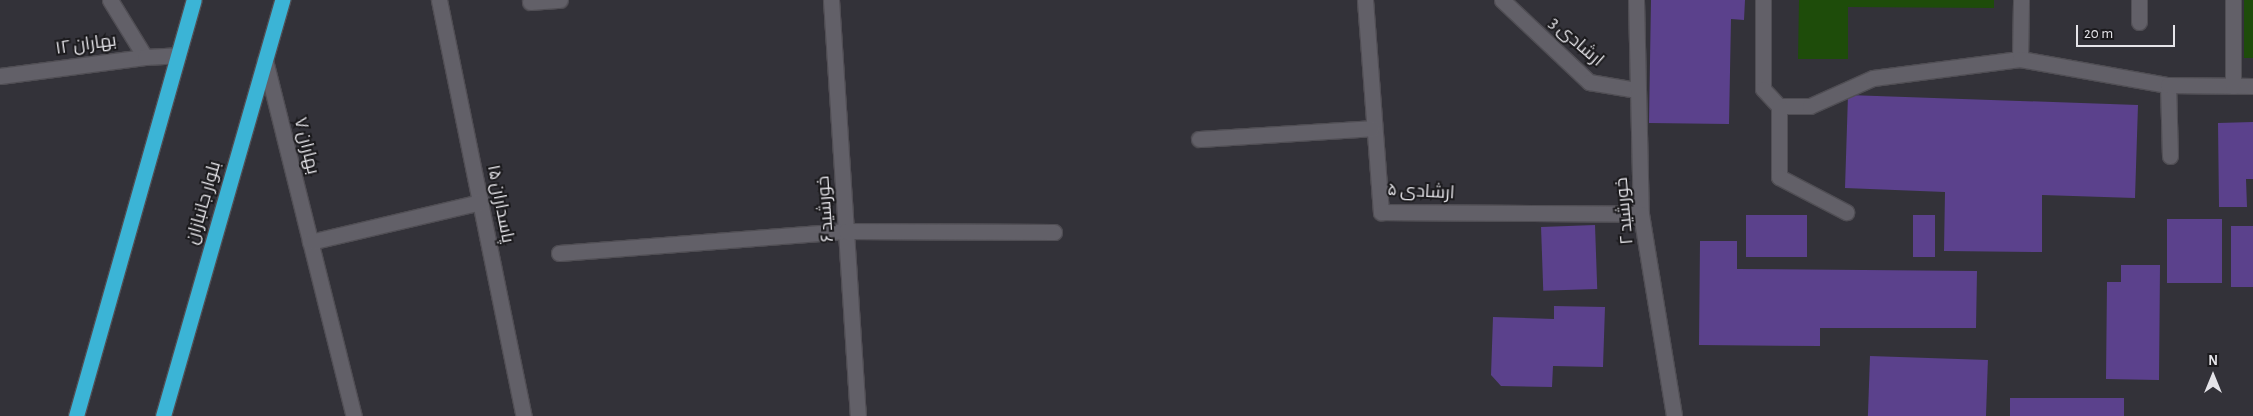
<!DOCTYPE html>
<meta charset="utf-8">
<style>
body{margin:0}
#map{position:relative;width:2253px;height:416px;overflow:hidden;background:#333239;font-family:"Alegreya Sans",Cairo,sans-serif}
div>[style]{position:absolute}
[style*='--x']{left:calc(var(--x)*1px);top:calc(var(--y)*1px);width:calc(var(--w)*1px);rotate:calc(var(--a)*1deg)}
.green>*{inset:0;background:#1e4c0a;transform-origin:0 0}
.building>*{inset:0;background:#5b418c;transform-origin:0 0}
.roads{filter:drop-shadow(1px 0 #504e54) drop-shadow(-1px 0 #504e54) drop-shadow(0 1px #504e54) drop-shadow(0 -1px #504e54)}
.lane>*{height:15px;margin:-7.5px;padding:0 7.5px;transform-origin:7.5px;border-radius:7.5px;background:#626068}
.street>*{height:15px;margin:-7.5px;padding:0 7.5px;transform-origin:7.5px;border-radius:7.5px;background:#626068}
.highway>*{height:15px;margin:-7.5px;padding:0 7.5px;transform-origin:7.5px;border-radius:7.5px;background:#3bb4d6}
span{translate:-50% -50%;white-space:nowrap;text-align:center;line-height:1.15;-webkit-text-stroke:4px #1b1a1d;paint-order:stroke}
.street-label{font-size:18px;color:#e5e4e9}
.north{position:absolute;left:2188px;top:351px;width:50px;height:50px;-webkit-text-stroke:4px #1b1a1d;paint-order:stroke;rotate:0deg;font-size:14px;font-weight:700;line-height:20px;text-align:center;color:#e5e4e9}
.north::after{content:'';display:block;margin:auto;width:18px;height:22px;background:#e5e4e9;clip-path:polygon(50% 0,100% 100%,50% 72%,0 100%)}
.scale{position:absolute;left:2076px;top:25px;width:99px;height:22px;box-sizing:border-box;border:2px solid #e5e4e9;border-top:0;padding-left:6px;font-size:15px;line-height:18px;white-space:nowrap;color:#e5e4e9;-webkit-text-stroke:4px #1b1a1d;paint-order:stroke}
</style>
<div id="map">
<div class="green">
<i style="clip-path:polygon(1799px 0,1994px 0,1994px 8px,1848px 7px,1848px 59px,1798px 59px)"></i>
<i style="left:2244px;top:0;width:9px;height:58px"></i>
</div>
<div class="building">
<i style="clip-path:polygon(1651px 0,1745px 0,1744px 20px,1731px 19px,1729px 124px,1649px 123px)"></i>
<i style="clip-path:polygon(1848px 95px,2138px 105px,2135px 198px,2042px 195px,2042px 252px,1944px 251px,1945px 192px,1845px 188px)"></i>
<i style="clip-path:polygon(2253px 122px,2253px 179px,2246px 179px,2247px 207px,2219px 207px,2218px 123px)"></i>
<i style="left:1746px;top:215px;width:61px;height:42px"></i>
<i style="left:1913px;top:215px;width:22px;height:42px"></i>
<i style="left:2167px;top:219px;width:55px;height:64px"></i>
<i style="left:1595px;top:225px;width:64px;height:54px;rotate:88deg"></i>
<i style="left:2231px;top:226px;width:22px;height:61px"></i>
<i style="clip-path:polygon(1700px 241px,1737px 241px,1737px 269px,1977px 271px,1976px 328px,1820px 328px,1820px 346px,1699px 345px)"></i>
<i style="clip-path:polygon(2121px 265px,2160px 265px,2159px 380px,2106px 379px,2107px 282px,2121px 282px)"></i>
<i style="clip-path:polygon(1554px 306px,1605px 307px,1603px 367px,1553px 366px,1552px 387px,1501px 386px,1491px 375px,1493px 317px,1554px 319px)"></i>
<i style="left:1870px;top:356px;width:118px;height:60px;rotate:2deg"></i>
<i style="left:2124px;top:398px;width:18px;height:114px;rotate:90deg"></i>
</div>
<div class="roads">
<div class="lane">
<i style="--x:1763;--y:0;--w:89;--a:90"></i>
<i style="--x:1763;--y:89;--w:23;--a:47"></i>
<i style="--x:1779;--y:106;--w:31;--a:0"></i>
<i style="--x:1810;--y:106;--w:69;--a:-24"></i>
<i style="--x:1873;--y:78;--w:148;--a:-7.4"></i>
<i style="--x:2020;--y:59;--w:59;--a:-89"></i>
<i style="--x:2139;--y:0;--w:22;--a:90"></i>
<i style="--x:2020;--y:59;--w:150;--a:10"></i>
<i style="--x:2168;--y:85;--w:71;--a:88.4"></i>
<i style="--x:2168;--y:85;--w:85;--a:0.7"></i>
<i style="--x:2233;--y:86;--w:86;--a:-90"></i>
<i style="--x:1779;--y:106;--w:71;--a:90"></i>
<i style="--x:1779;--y:177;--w:76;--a:27.6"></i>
</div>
<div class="street">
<i style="--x:110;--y:0;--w:67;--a:58.4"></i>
<i style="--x:439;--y:0;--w:425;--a:78.5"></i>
<i style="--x:831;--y:0;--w:417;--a:86.3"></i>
<i style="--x:1365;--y:0;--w:213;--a:85.7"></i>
<i style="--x:1381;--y:212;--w:260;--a:0.4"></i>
<i style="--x:1502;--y:0;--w:120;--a:43.3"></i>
<i style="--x:1589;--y:82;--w:49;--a:9.5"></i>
<i style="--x:1636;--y:0;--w:214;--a:88.7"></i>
<i style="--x:1641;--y:214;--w:205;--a:80.7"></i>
<i style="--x:530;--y:2;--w:30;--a:-4"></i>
<i style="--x:265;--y:60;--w:367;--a:76"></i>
<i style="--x:0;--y:76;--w:146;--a:-7.5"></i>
<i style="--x:145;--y:57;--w:33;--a:-3"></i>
<i style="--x:1199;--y:139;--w:173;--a:-3.6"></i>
<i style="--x:310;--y:242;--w:176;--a:-13.2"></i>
<i style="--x:559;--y:253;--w:288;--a:-4.4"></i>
<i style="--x:846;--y:231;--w:208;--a:0.3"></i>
</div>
<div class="highway">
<i style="--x:76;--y:416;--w:432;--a:-74.2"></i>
<i style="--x:163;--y:416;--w:433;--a:-74"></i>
</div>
</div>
<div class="street-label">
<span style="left:1576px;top:42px;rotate:41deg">ارشادی 3</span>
<span style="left:86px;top:45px;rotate:-8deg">بهاران ۱۲</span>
<span style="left:306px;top:146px;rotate:76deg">بهاران ۷</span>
<span style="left:1421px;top:192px;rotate:3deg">ارشادی ۵</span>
<span style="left:204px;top:203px;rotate:-74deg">بلوار جانبازان</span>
<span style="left:500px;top:204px;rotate:79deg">پاسداران ۱۵</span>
<span style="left:826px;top:209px;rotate:-94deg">خورشید ۶</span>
<span style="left:1625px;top:211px;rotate:-95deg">خورشید ۲</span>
</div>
<div class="north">N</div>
<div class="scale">20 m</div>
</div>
